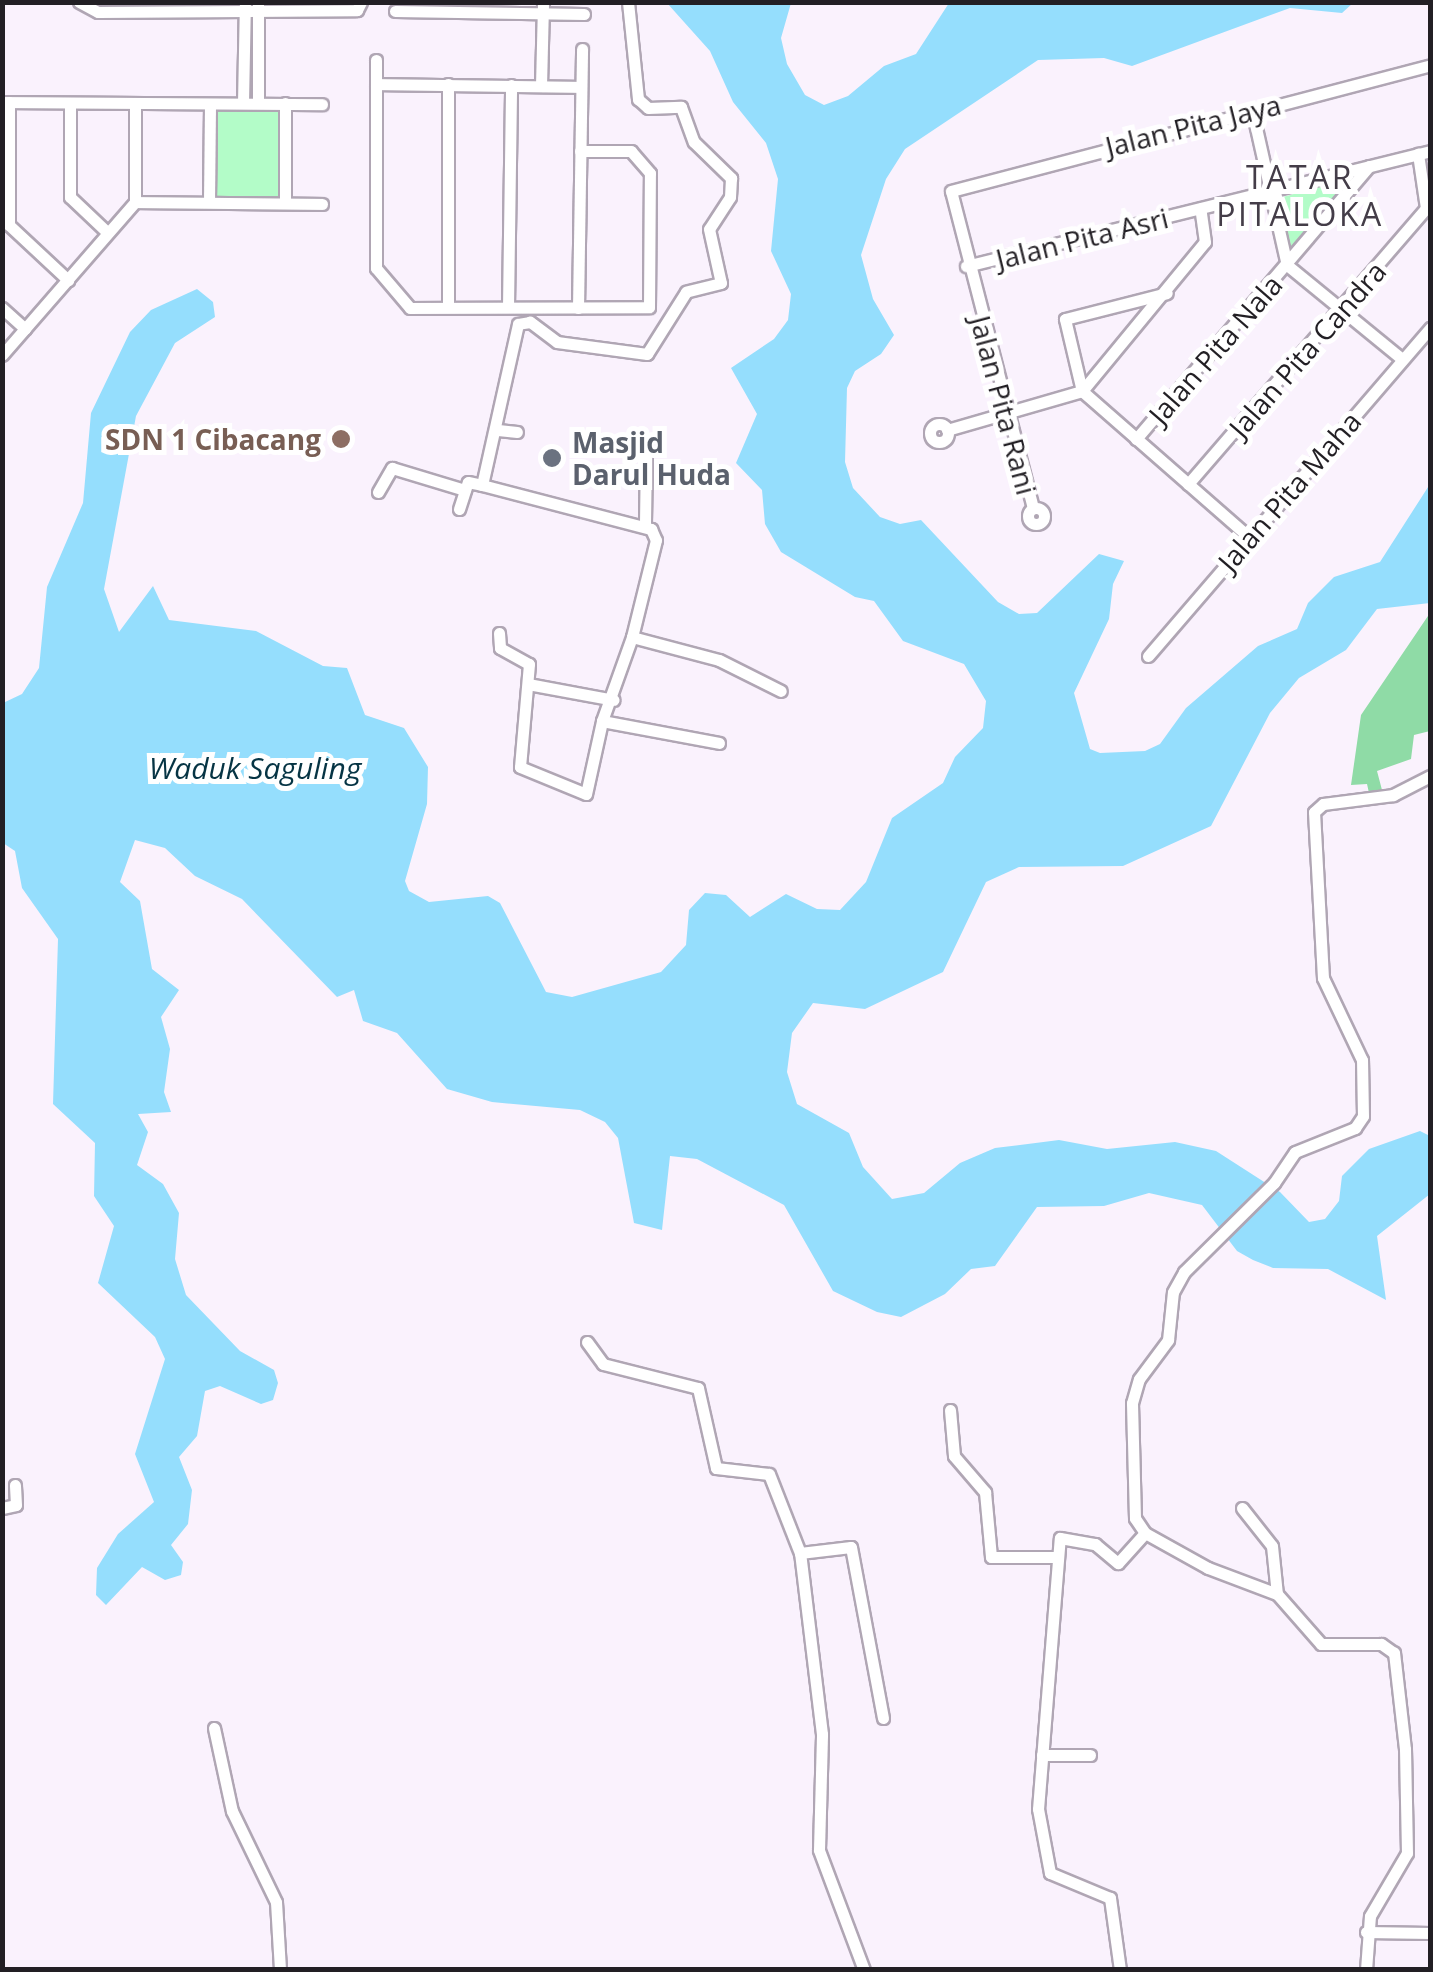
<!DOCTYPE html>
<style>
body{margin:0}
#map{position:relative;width:1433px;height:1972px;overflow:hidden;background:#faf2fd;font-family:"Open Sans",sans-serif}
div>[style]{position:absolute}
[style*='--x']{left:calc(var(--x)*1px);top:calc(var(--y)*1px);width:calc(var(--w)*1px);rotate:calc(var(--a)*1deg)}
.green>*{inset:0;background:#b3fcc8;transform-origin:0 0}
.forest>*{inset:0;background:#8fdba6}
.water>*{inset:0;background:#95defd}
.roads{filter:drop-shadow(2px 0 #b0a6b4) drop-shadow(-2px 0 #b0a6b4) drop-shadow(0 2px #b0a6b4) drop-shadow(0 -2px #b0a6b4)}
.street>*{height:11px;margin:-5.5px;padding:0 5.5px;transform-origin:5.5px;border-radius:5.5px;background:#fff}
.street>.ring{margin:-5.5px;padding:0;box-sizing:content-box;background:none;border:11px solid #fff;border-radius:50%}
.dots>*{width:28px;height:28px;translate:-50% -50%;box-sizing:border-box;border:5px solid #fff;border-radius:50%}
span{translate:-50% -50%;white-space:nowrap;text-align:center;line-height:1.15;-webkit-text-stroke:10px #fff;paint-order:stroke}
.street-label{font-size:28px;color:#221f24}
.education-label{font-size:28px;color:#785e54;font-weight:700}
.right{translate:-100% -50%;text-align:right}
.worship-label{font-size:28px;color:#5b616d;font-weight:700}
.left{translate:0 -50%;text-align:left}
.water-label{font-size:30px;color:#063444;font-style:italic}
.quarter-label{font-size:32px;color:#443d48;letter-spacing:2.5px}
.frame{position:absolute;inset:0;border:5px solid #221f24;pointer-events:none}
</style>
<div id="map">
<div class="green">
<i style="left:214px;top:109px;width:66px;height:90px"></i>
<i style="clip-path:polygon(1349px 179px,1292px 250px,1279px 198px)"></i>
</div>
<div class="forest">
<i style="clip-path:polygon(1430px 613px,1430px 731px,1414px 735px,1411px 759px,1377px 771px,1382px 790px,1369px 793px,1367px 784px,1351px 785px,1361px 715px)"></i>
</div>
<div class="water">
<i style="clip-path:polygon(667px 3px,791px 3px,781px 38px,787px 64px,805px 95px,824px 105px,848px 96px,884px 66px,916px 54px,949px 3px,1353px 3px,1342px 13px,1290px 8px,1132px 66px,1104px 58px,1038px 60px,905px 149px,886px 179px,861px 255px,873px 299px,894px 335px,881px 354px,855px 371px,847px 388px,845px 462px,853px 488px,880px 517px,900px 524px,921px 520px,998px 602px,1019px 614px,1037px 613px,1099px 554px,1124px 561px,1113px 584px,1109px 619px,1074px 693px,1090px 749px,1100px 753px,1145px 751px,1160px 744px,1186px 708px,1258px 646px,1297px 629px,1308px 603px,1334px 577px,1380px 562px,1430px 484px,1430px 603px,1377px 609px,1346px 650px,1299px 678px,1270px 713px,1211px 826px,1123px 866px,1019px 867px,986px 882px,943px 972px,865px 1009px,813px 1003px,792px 1033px,787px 1072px,797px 1104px,849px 1133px,863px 1167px,892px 1199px,924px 1193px,960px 1163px,995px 1148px,1059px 1140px,1107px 1149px,1175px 1142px,1216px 1151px,1280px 1192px,1309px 1222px,1325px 1219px,1339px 1201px,1342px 1176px,1369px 1149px,1420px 1131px,1430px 1136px,1430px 1194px,1377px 1236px,1386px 1300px,1328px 1269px,1273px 1268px,1253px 1260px,1237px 1251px,1202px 1205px,1149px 1193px,1104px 1206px,1037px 1207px,995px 1266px,971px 1269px,945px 1294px,901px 1317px,877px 1312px,833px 1291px,784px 1205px,697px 1159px,670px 1156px,662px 1230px,634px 1223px,618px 1138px,605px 1122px,580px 1110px,492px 1102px,447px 1089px,397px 1033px,363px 1021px,354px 990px,337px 997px,242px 899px,195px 876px,165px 848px,135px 840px,120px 882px,140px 901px,152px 969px,179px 990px,161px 1017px,170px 1049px,164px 1092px,171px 1112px,138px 1114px,148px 1132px,137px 1165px,163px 1184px,179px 1213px,175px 1259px,186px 1295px,240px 1351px,274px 1370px,278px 1383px,273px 1400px,261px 1404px,220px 1386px,205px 1391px,197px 1436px,179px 1457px,192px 1490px,188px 1524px,171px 1545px,183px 1562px,181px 1575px,165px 1580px,142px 1567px,106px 1605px,96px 1595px,97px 1568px,118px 1534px,154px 1502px,135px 1454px,165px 1359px,155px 1337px,98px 1283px,114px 1226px,94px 1196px,95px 1143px,53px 1104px,58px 939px,22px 888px,15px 851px,3px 843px,3px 703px,22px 694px,39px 668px,47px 587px,83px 503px,91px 413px,130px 332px,151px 310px,197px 289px,213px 302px,215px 317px,175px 343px,136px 416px,104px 589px,119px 632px,153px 586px,169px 620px,256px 631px,323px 666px,347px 668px,365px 715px,404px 728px,428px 767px,427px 804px,405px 881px,409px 891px,429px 902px,488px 896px,500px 903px,546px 992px,572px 997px,661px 972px,686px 945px,689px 910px,705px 893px,726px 895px,750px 917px,786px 894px,817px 909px,840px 910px,866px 882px,892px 818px,943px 783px,955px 757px,983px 728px,986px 701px,964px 664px,903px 641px,874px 601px,855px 597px,781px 552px,765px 524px,762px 490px,736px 463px,757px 414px,731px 368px,774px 339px,788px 320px,791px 294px,771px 251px,778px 179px,766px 143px,733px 102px,710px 51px)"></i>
</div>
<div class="roads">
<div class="street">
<i style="--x:79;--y:2;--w:21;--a:28"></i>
<i style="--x:98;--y:12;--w:259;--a:-0.4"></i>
<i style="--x:357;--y:10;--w:9;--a:-63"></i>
<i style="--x:258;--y:2;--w:101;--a:90"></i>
<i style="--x:628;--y:2;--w:98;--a:84.1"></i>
<i style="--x:638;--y:99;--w:13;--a:42"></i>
<i style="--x:648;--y:108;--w:33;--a:-2"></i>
<i style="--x:681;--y:107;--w:37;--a:70"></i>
<i style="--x:694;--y:142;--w:52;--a:44.2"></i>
<i style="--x:731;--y:178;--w:19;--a:93"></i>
<i style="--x:730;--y:197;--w:38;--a:123"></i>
<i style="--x:709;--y:229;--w:55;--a:77.5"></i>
<i style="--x:721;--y:283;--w:36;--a:166"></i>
<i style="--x:686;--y:292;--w:73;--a:122.2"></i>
<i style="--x:647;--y:354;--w:91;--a:-172.4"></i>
<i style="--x:557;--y:342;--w:34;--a:-143"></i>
<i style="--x:530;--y:322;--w:12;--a:171"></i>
<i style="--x:518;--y:324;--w:165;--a:102.6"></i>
<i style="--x:482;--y:485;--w:175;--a:14.6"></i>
<i style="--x:651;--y:529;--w:12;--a:66"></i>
<i style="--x:656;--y:540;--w:100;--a:103.9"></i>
<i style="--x:632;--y:637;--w:90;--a:14.8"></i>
<i style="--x:719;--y:660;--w:69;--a:26.6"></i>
<i style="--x:395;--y:11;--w:189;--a:0.9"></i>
<i style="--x:376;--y:60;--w:208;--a:90"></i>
<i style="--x:376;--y:268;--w:52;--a:49.6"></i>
<i style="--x:410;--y:308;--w:239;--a:-0.2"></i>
<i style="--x:649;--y:307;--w:134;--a:-89.6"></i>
<i style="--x:650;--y:173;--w:29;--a:-131"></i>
<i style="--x:631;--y:151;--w:51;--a:180"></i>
<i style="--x:376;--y:84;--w:205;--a:0.8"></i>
<i style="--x:448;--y:84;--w:223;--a:90"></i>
<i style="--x:541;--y:86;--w:84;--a:-88.6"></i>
<i style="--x:2;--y:102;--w:320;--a:0.4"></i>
<i style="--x:9;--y:102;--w:123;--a:90"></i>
<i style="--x:9;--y:225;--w:81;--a:43"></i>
<i style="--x:70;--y:103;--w:94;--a:90"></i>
<i style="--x:70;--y:197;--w:52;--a:43.5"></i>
<i style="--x:135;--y:103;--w:99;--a:90"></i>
<i style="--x:243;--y:103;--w:101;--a:-88.9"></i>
<i style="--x:1252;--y:110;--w:159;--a:77.3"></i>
<i style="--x:1287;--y:265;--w:149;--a:39.3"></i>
<i style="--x:209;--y:202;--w:98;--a:-89.4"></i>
<i style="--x:285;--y:202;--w:99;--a:-90"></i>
<i style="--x:966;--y:266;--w:478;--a:-13.9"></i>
<i style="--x:508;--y:307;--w:222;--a:-89.2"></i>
<i style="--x:2;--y:308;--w:31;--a:42"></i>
<i style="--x:578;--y:308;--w:259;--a:-89.1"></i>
<i style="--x:2;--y:355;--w:203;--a:-49"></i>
<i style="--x:135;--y:202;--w:187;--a:0.6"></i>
<i style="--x:1082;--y:391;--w:193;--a:-50.5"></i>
<i style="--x:1205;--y:242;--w:34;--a:-98"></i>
<i style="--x:1082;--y:391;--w:222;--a:41.2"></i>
<i style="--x:1082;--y:391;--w:74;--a:-103.3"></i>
<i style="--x:1065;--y:319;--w:105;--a:-14.3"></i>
<i class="ring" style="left:930px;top:424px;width:7px;height:7px"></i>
<i style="--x:498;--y:430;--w:19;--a:6"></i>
<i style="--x:947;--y:430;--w:141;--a:-16.1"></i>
<i style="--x:1136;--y:439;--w:359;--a:-49.5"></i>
<i style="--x:628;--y:446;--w:19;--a:16"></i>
<i style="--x:646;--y:451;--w:76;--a:90.8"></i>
<i style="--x:1188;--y:484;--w:364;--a:-49.2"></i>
<i style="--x:1426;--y:208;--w:55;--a:-98.4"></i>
<i style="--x:378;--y:492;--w:28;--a:-60"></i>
<i style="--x:392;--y:468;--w:76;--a:16.8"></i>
<i class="ring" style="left:1028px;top:508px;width:5px;height:5px"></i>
<i style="--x:1033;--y:508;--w:327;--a:-104.5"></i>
<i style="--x:951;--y:191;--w:495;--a:-14.7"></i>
<i style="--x:459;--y:509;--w:28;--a:-72"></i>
<i style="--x:468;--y:482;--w:14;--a:12"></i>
<i style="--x:499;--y:633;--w:15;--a:86"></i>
<i style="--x:500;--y:648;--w:33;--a:29"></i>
<i style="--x:529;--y:664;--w:103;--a:95"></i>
<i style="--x:520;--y:767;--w:71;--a:22.2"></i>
<i style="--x:586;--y:794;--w:75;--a:-77.6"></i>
<i style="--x:632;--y:637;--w:89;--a:109.7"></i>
<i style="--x:602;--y:721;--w:119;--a:10.6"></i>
<i style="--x:1148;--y:656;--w:433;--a:-49.3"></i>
<i style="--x:528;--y:684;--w:87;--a:10.5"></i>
<i style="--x:587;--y:1342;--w:27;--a:54"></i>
<i style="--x:603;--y:1364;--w:98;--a:14.2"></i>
<i style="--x:698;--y:1388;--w:82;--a:77.3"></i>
<i style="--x:716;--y:1468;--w:53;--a:6.5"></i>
<i style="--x:769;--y:1474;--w:85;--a:68.6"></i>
<i style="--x:950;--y:1410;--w:46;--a:85"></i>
<i style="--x:954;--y:1456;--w:48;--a:49.3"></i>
<i style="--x:985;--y:1492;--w:65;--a:84.7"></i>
<i style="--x:991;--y:1557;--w:65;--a:0"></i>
<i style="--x:2;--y:1508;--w:14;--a:-12"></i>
<i style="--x:16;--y:1505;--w:20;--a:-93"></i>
<i style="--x:1242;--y:1508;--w:48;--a:51.7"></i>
<i style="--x:1272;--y:1546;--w:48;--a:84.1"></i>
<i style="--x:214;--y:1728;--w:85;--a:77.8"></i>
<i style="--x:232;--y:1811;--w:101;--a:64.2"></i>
<i style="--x:276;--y:1902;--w:68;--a:86.6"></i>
<i style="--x:1042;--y:1755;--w:48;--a:0"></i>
<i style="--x:1366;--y:1932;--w:64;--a:0.9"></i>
<i style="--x:864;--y:1970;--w:128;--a:-110.6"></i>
<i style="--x:819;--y:1850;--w:116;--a:-88.5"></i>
<i style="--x:822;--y:1734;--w:182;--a:-96.9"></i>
<i style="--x:800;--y:1553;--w:51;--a:-6.7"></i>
<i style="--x:851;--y:1547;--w:174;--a:79.4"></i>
<i style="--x:1120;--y:1970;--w:73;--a:-97.9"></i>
<i style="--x:1110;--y:1898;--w:65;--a:-157.4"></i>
<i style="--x:1050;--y:1873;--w:65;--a:-100.6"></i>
<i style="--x:1038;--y:1809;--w:272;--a:-85.4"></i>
<i style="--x:1060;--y:1538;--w:36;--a:10"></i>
<i style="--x:1095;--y:1544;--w:30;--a:40"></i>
<i style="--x:1118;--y:1563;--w:40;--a:-48"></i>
<i style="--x:1366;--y:1970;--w:54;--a:-85.8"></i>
<i style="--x:1370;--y:1916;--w:73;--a:-59.6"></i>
<i style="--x:1407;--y:1853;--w:104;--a:-91.1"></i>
<i style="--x:1405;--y:1749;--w:97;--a:-96.5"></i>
<i style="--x:1394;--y:1653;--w:16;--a:-145"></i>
<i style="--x:1381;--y:1644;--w:60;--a:180"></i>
<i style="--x:1321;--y:1644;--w:67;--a:-131.3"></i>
<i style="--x:1277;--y:1594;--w:74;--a:-159.4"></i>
<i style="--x:1208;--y:1568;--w:72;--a:-150.9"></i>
<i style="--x:1145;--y:1533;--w:18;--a:-124"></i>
<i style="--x:1135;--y:1518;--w:115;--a:-91.5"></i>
<i style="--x:1132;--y:1403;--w:25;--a:-74"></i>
<i style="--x:1139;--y:1379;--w:49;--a:-53.4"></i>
<i style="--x:1168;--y:1340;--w:48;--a:-84.1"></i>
<i style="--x:1173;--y:1292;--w:23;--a:-61"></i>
<i style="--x:1184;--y:1272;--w:127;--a:-44.7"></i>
<i style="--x:1274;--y:1183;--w:37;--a:-56"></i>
<i style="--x:1295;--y:1152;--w:65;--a:-21.8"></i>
<i style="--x:1355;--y:1128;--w:14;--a:-56"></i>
<i style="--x:1363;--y:1116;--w:56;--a:-91"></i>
<i style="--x:1362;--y:1060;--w:91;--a:-115.4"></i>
<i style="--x:1323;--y:978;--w:166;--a:-93.1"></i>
<i style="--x:1314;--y:812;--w:12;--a:-42"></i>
<i style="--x:1323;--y:804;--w:71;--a:-7.3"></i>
<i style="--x:1393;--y:795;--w:42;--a:-27.2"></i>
</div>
</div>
<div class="dots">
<i style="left:341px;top:439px;background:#8d6e63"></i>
<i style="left:552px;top:458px;background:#6b7280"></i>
</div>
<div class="street-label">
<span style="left:1193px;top:125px;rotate:-14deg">Jalan Pita Jaya</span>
<span style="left:1082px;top:238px;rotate:-14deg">Jalan Pita Asri</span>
<span style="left:1215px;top:349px;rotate:-49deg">Jalan Pita Nala</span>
<span style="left:1307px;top:349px;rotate:-49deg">Jalan Pita Candra</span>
<span style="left:1004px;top:405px;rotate:75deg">Jalan Pita Rani</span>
<span style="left:1289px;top:491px;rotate:-49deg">Jalan Pita Maha</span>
</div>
<div class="education-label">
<span class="right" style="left:321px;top:439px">SDN 1 Cibacang</span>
</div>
<div class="worship-label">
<span class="left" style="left:572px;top:458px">Masjid<br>Darul Huda</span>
</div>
<div class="water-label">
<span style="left:255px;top:768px">Waduk Saguling</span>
</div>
<div class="quarter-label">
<span style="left:1300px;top:196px">TATAR<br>PITALOKA</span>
</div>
<div class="frame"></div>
</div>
